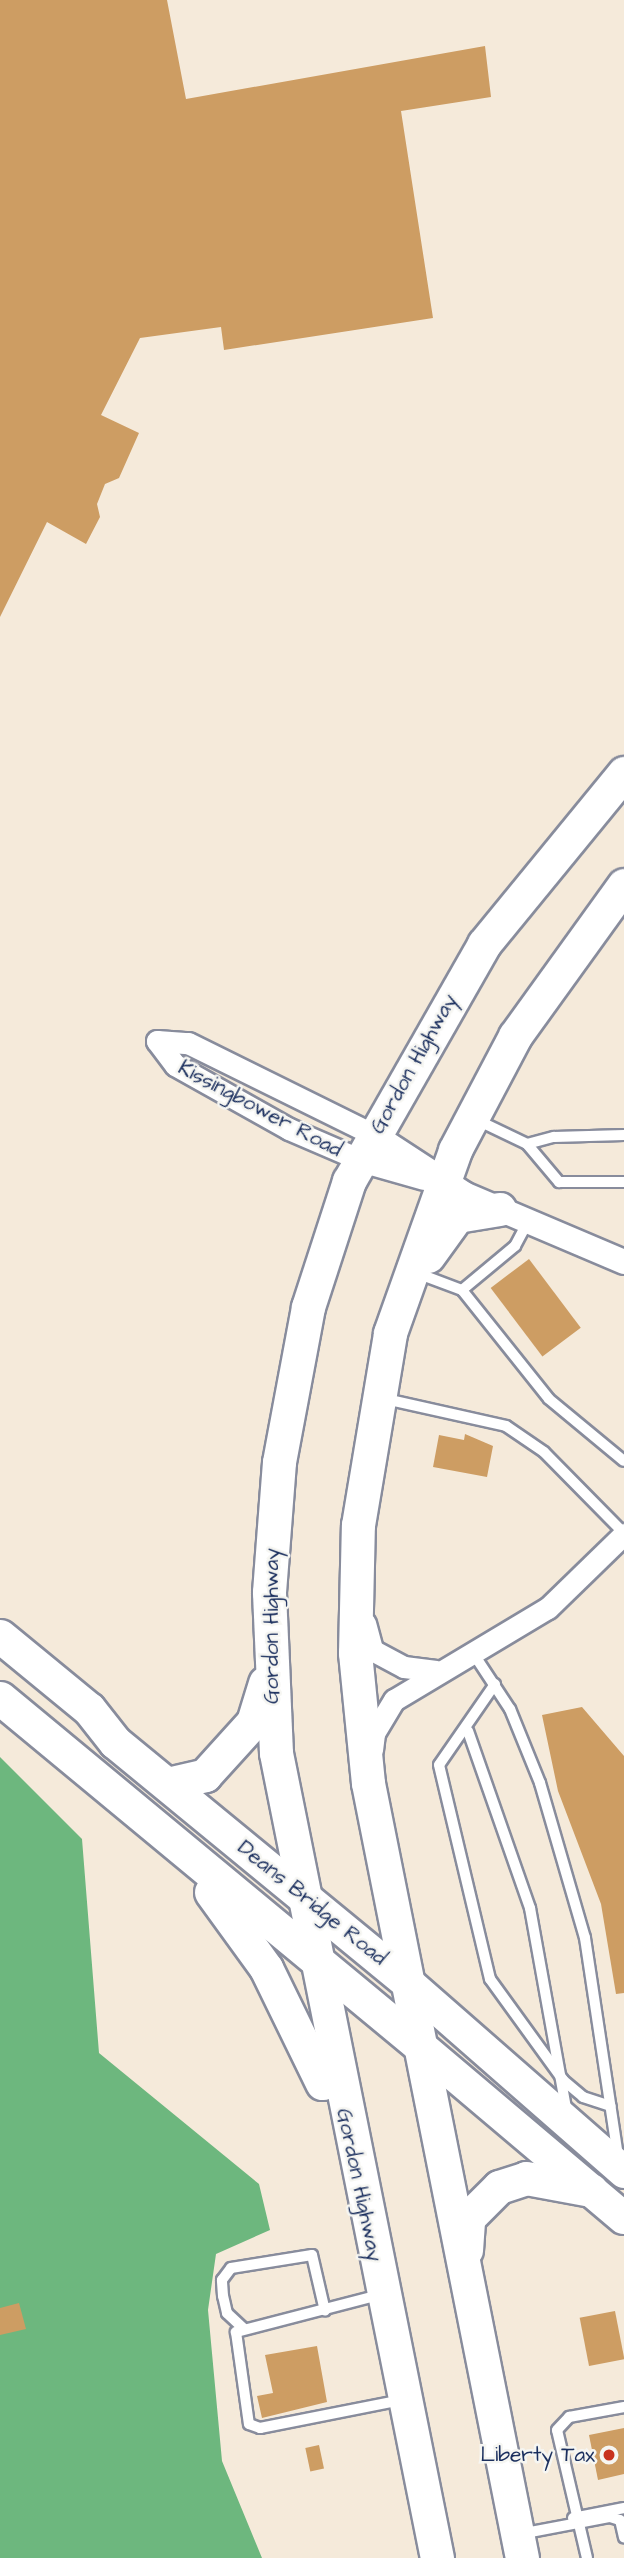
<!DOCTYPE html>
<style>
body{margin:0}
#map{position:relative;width:624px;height:2558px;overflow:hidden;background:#f5eada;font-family:"Architects Daughter",sans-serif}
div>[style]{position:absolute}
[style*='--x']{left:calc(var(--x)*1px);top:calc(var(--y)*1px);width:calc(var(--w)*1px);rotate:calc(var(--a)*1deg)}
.forest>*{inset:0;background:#6db77e}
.building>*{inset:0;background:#cd9d63;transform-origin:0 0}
.roads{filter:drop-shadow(2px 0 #888c9c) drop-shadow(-2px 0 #888c9c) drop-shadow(0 2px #888c9c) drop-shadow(0 -2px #888c9c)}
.service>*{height:10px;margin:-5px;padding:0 5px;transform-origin:5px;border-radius:5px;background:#fff}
.minor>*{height:21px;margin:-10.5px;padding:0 10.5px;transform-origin:10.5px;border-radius:10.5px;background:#fff}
.tertiary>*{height:24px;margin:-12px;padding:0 12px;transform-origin:12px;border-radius:12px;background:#fff}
.primary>*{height:32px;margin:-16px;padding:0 16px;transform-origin:16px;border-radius:16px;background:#fff}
.trunk>*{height:33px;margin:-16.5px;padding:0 16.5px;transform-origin:16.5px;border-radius:16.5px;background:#fff}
.dots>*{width:19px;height:19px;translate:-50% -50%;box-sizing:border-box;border:4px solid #f6f6f2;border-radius:50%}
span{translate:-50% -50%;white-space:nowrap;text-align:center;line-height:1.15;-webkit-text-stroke:5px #f6f6f2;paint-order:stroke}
.street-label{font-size:21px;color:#1b2f5e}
.poi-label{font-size:21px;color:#1b2f5e}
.right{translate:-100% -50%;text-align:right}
</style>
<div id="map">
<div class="forest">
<i style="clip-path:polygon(0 1757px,82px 1839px,99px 2053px,259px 2184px,270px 2230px,216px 2254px,208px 2310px,222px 2461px,262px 2558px,0 2558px)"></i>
</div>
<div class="building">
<i style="clip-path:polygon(0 0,167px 0,186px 99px,485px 46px,491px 97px,401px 111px,433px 318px,224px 350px,221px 327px,140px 338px,101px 415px,139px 433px,119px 478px,105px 484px,97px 504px,100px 517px,86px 544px,47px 522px,0 617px)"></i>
<i style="left:529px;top:1259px;width:86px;height:48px;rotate:53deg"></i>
<i style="clip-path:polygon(465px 1434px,493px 1446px,487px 1477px,433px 1467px,439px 1435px,464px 1440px)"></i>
<i style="clip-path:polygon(582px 1707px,624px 1756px,624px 1993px,616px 1994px,601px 1904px,558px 1791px,542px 1715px)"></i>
<i style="clip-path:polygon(19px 2303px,26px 2329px,0 2335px,0 2308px)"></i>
<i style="left:615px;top:2311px;width:49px;height:36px;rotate:79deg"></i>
<i style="clip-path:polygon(317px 2346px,327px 2402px,262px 2418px,257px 2396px,273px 2393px,265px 2355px)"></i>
<i style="clip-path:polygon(624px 2428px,624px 2474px,598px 2480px,589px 2435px)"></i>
<i style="left:319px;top:2445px;width:24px;height:14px;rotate:78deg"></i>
</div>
<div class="roads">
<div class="service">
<i style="--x:477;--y:1120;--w:55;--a:25.6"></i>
<i style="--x:527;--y:1144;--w:50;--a:49.9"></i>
<i style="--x:559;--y:1182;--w:65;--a:0"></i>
<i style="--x:527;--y:1144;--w:28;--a:-15"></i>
<i style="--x:554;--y:1137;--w:70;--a:-1.6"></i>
<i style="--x:422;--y:1275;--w:43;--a:20.6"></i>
<i style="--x:462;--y:1290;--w:139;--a:51.4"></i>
<i style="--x:549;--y:1399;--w:97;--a:39.6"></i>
<i style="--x:462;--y:1290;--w:69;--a:-39.7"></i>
<i style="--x:515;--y:1246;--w:27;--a:-62"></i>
<i style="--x:381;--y:1398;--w:128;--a:12.6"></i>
<i style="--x:506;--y:1426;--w:46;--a:34.4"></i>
<i style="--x:544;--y:1452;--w:114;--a:45.4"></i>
<i style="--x:475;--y:1656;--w:64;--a:56.6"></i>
<i style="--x:510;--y:1709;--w:80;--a:67.9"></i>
<i style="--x:540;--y:1783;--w:161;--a:73.8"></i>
<i style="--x:585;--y:1938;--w:220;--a:81.4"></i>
<i style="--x:495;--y:1684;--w:98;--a:124.7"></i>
<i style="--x:439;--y:1765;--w:220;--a:76.6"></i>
<i style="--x:490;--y:1979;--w:125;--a:54.1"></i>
<i style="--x:563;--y:2080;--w:26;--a:40"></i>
<i style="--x:583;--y:2097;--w:29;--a:18"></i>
<i style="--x:468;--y:1731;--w:188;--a:70.7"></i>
<i style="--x:530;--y:1908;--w:208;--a:79.8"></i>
<i style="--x:379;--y:2295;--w:148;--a:165.5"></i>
<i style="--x:236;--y:2332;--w:93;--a:82"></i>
<i style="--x:249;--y:2424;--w:12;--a:20"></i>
<i style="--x:260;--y:2428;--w:145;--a:-11.2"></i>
<i style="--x:243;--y:2328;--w:22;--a:-137"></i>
<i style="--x:227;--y:2313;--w:17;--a:-103"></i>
<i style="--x:223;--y:2296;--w:16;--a:-94"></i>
<i style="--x:222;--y:2280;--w:15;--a:-53"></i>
<i style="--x:231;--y:2268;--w:82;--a:-9.1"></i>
<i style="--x:312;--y:2255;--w:57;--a:76.9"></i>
<i style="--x:573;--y:2518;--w:52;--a:-11.1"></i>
<i style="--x:520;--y:2534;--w:92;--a:-10.7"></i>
<i style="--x:610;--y:2517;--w:10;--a:17"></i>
<i style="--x:620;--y:2520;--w:18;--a:77"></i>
<i style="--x:587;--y:2558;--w:131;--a:-103.2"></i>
<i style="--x:557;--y:2430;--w:18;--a:-47"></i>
<i style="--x:569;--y:2417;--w:56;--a:-10.3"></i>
</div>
<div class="minor">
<i style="--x:157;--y:1041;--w:30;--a:53"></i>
<i style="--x:175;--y:1065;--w:131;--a:29.3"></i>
<i style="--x:289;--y:1129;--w:78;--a:23.3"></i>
<i style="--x:157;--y:1041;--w:31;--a:4"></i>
<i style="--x:188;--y:1043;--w:208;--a:26.3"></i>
<i style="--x:365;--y:1623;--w:28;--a:75"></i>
<i style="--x:372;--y:1650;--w:36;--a:28"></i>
<i style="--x:404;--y:1667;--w:32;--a:7"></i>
<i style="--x:372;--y:1750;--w:17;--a:-83"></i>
<i style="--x:374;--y:1733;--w:39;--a:-59"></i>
<i style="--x:394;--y:1700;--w:179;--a:-30.9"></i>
<i style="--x:548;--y:1608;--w:106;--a:-44.2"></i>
</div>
<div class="tertiary">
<i style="--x:374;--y:1135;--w:108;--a:33.2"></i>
<i style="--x:464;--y:1194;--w:174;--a:23"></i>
<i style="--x:361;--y:1160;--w:66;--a:15.9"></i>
</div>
<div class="primary">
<i style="--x:406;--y:1981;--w:290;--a:41.2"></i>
<i style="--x:419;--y:2045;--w:268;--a:40.2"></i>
</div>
<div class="trunk">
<i style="--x:428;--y:1256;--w:49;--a:-54.1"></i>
<i style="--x:457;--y:1216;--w:43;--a:-9.5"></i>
<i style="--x:0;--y:1636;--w:115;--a:39.4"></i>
<i style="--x:89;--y:1709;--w:42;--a:51.8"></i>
<i style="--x:115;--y:1742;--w:377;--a:39.4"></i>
<i style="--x:0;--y:1698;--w:544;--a:39.63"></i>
<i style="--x:167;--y:1784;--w:39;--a:-13"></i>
<i style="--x:205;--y:1775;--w:72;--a:-47.8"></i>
<i style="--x:253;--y:1722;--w:41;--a:-72.9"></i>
<i style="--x:211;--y:1892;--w:94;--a:54.1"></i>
<i style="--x:266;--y:1968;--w:128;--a:64"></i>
<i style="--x:466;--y:2250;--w:32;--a:-86"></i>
<i style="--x:468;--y:2218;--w:44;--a:-45"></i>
<i style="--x:499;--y:2187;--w:28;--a:-18"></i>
<i style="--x:526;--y:2178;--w:66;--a:10.5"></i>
<i style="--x:437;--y:2558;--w:821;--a:-101.31"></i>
<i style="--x:276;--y:1753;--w:161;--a:-92.5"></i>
<i style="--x:269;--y:1592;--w:130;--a:-85.6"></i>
<i style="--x:279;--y:1462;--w:158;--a:-79.4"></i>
<i style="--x:308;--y:1307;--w:133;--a:-72"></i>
<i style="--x:349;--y:1181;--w:273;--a:-60.3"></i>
<i style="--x:484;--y:944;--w:221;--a:-50.7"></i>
<i style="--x:522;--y:2558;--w:790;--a:-101.24"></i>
<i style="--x:368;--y:1783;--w:131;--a:-95.7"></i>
<i style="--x:355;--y:1653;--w:128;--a:-88.7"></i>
<i style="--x:358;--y:1525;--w:195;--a:-80.5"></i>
<i style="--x:390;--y:1333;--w:194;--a:-70.4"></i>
<i style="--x:455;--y:1150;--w:129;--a:-62.2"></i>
<i style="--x:515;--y:1036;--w:186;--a:-54.2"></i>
</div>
</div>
<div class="dots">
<i style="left:609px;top:2455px;background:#c8321e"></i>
</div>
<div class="street-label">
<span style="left:414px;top:1064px;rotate:-61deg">Gordon Highway</span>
<span style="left:260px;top:1109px;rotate:28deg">Kissingbower Road</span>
<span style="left:272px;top:1626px;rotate:-90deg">Gordon Highway</span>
<span style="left:312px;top:1903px;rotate:39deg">Deans Bridge Road</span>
<span style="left:359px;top:2185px;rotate:78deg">Gordon Highway</span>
</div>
<div class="poi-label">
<span class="right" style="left:595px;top:2455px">Liberty Tax</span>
</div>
</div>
